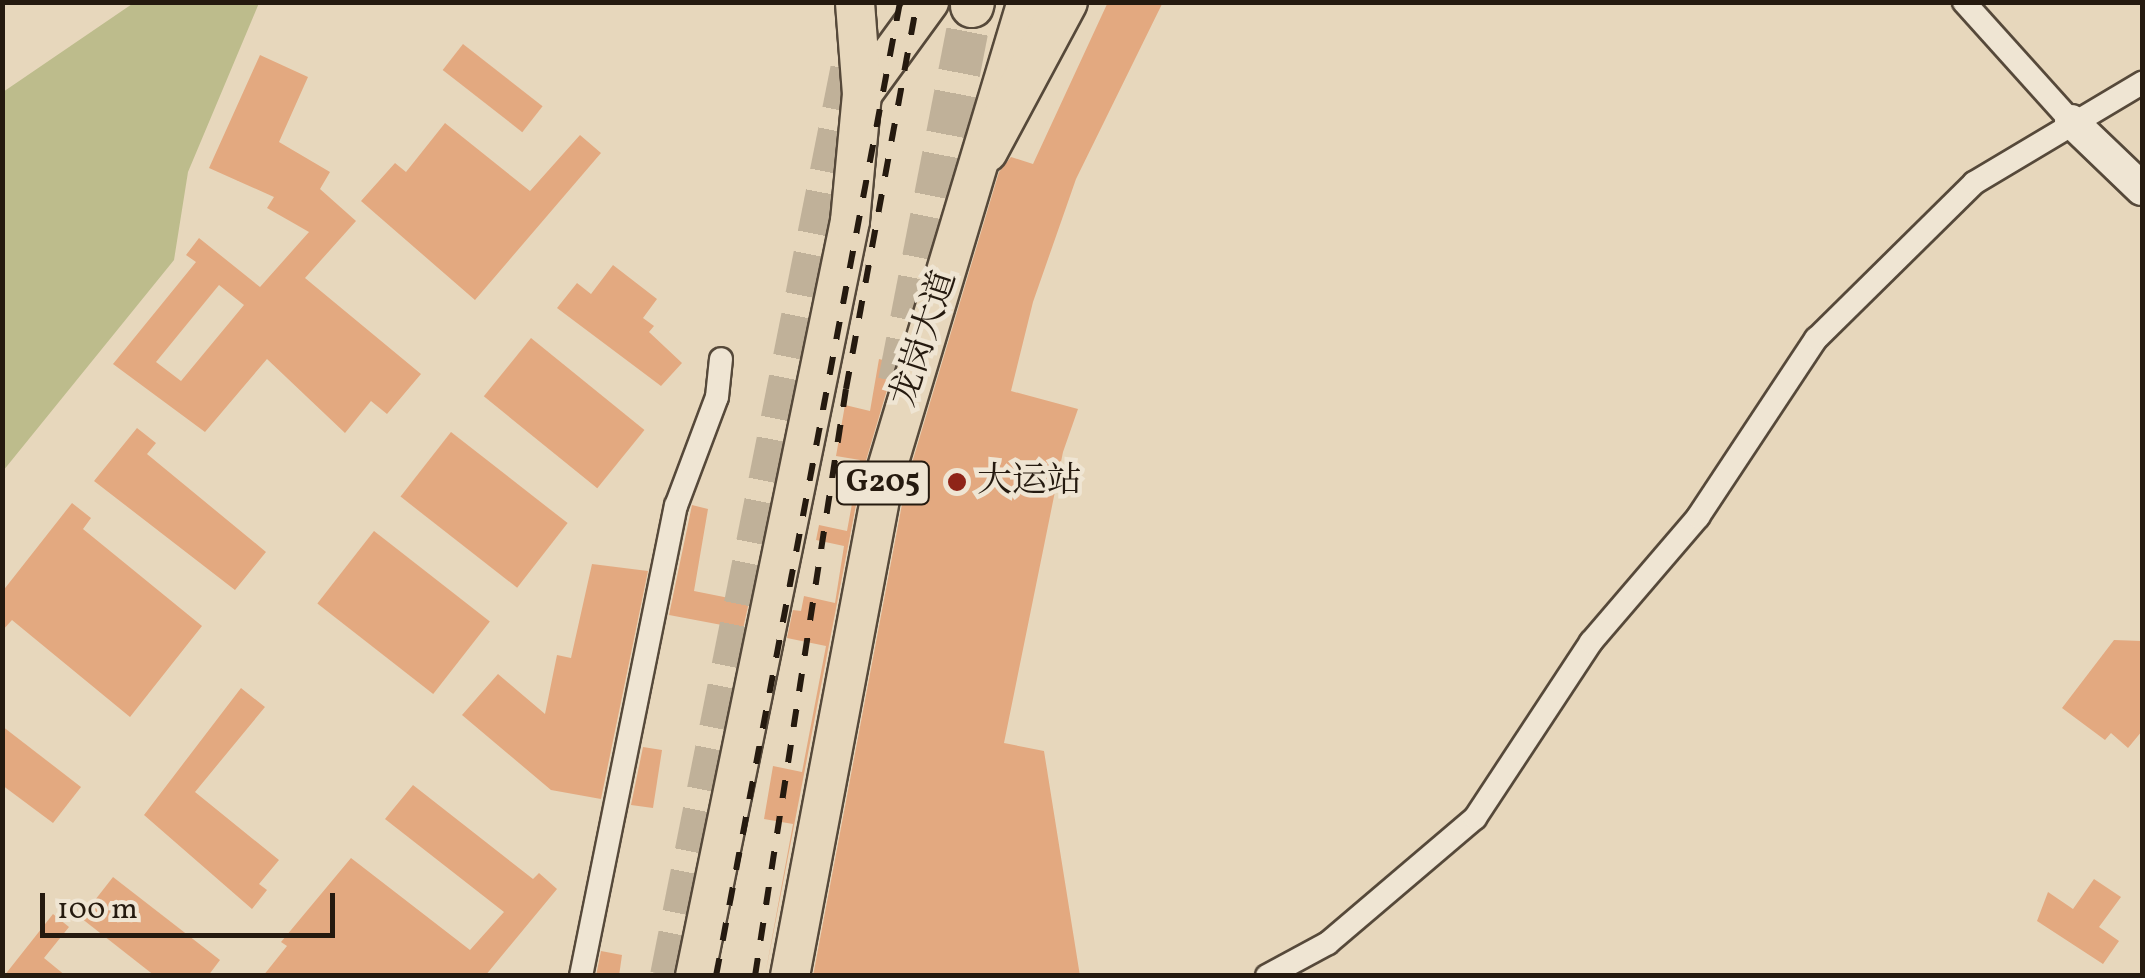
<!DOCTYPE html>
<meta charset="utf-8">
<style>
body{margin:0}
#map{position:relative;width:2145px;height:978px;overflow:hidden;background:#e7d7bc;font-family:Vollkorn,"Noto Serif SC",serif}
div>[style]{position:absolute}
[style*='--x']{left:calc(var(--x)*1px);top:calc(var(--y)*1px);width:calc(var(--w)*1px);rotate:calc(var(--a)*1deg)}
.green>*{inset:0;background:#bdbc8c}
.building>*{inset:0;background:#e3a980;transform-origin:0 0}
.highway-tunnel>*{height:42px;margin-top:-21px;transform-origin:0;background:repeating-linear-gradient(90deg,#c0b199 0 42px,transparent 0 63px)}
.roads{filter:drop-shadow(2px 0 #56493a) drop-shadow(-2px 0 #56493a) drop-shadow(0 2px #56493a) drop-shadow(0 -2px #56493a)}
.street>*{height:22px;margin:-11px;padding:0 11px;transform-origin:11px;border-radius:11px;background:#efe5d3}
.secondary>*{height:32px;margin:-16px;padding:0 16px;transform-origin:16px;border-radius:16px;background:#efe5d3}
.primary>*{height:38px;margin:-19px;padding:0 19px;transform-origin:19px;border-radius:19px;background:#e7d7bc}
.highway>*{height:42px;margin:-21px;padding:0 21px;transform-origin:21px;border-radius:21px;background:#e7d7bc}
.rail>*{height:6px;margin-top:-3px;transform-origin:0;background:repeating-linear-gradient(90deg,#251a0f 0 18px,transparent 0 36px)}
.dots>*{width:28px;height:28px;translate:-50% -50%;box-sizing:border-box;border:5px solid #efe5d3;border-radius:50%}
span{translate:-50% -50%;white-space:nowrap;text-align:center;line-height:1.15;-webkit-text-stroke:9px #efe5d3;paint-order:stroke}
.shield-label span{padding:2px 8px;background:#efe5d3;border:2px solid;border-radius:8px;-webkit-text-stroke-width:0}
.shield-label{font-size:32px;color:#251a0f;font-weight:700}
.street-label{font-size:35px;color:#251a0f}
.poi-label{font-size:35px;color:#251a0f}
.left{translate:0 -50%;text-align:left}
.frame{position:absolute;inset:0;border:5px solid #251a0f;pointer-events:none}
.scale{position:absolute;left:40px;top:893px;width:295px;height:45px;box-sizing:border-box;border:5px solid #251a0f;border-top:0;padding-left:12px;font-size:30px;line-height:35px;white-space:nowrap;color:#251a0f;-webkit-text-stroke:8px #efe5d3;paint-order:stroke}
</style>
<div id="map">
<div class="green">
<i style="clip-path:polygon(135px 2px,259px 3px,188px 172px,174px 260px,3px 471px,3px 92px)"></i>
</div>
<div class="building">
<i style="clip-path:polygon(1108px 2px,1163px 2px,1076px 179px,1033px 302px,1011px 391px,1078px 409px,1063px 452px,1004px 743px,1044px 751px,1080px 976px,813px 976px,906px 483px,999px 172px,1011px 157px,1033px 164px)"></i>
<i style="left:463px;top:44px;width:101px;height:33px;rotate:38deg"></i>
<i style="clip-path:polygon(evenodd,260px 55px,308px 77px,279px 142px,330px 172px,320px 189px,356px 221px,305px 278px,421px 374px,387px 414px,371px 401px,345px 433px,267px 359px,205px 432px,113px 364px,196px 262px,186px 255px,199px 238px,260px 287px,309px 232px,267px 208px,274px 197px,209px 168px,260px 55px,219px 285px,244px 305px,181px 381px,156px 362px,219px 285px)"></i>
<i style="clip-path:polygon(445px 123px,530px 191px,580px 135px,601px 153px,475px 300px,361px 201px,395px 163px,406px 172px)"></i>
<i style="clip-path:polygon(613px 265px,657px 299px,643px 318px,654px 326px,649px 332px,682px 363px,661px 386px,557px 308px,577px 283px,591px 294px)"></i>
<i style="left:531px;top:338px;width:146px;height:75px;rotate:39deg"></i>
<i style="clip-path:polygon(879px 359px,895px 363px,862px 474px,765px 976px,793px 824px,764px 819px,773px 766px,802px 772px,826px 646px,787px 638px,793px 610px,801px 611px,804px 596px,835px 603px,844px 546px,816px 540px,819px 525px,847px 531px,860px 460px,836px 456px,845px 405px,870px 411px)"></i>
<i style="clip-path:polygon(137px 428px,156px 443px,147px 454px,266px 552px,235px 590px,94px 481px)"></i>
<i style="left:451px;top:432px;width:148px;height:82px;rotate:38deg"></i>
<i style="clip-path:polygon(72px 503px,91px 518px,83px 529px,202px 626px,130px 717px,12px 620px,2px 631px,2px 592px)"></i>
<i style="clip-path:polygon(692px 505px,708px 509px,694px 591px,749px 602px,743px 629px,669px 615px)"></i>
<i style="left:374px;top:531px;width:147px;height:92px;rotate:38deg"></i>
<i style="clip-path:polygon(592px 564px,648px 571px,601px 799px,551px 790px,462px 715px,498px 674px,545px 714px,557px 655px,571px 658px)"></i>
<i style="clip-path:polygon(2114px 640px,2142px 641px,2142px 731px,2128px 748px,2111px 733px,2105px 740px,2062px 708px)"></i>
<i style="clip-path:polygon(241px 688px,265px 707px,195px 792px,279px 860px,259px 884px,267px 890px,252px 909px,144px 815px)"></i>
<i style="clip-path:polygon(2px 726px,81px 787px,53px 823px,2px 785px)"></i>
<i style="clip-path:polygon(643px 747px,662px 750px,653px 808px,631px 805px)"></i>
<i style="clip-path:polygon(413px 785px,533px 879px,539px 873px,557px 889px,485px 976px,263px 976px,287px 946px,281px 942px,351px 858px,470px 950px,504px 912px,385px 819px)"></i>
<i style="clip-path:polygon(113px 877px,220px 960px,208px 976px,155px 976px,81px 918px)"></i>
<i style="clip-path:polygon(2094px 879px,2121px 897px,2099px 927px,2119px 941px,2103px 964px,2037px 921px,2048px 892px,2073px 909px)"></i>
<i style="clip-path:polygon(53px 914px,69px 927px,44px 958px,66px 976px,4px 976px)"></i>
<i style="clip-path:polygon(601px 951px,622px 955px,619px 976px,596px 976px)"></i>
</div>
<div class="highway-tunnel">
<i style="--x:899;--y:382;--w:383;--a:-79"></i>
<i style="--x:671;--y:976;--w:933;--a:-78.75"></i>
</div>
<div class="roads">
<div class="street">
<i style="--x:1964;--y:2;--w:160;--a:48"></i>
<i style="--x:581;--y:976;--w:480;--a:-78.6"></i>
<i style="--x:676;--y:506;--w:116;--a:-69.4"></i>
<i style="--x:717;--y:397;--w:38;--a:-84"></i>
<i style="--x:1267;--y:976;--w:69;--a:-28.4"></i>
<i style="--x:1328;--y:943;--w:193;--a:-40.4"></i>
<i style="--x:1475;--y:818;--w:211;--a:-56.6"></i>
<i style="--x:1591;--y:642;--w:165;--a:-49.4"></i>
<i style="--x:1698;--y:517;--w:214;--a:-56.5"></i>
<i style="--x:1816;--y:339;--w:222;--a:-44.6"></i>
<i style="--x:1974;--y:183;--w:196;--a:-30.8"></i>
</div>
<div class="secondary">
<i style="--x:2071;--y:121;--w:98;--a:43.8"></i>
</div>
<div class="primary">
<i style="--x:862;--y:94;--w:114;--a:-53.9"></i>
<i style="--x:695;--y:976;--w:771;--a:-78.4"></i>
<i style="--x:850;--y:221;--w:128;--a:-84.6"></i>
<i style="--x:862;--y:94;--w:92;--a:-94.4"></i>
<i style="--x:790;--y:976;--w:507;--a:-79.31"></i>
<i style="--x:884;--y:478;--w:497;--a:-73.3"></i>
</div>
<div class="highway">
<i style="--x:972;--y:6;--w:4;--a:-76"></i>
<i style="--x:986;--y:151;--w:169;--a:-61.8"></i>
</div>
</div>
<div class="rail">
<i style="--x:716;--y:976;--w:991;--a:-79.3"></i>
<i style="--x:755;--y:976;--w:594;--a:-81.19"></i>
<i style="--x:846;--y:389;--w:393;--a:-79.6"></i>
</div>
<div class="dots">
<i style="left:957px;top:482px;background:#8f2418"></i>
</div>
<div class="shield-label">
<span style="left:883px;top:483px">G205</span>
</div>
<div class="street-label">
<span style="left:925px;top:339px;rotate:-72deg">龙岗大道</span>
</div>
<div class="poi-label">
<span class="left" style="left:977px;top:482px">大运站</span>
</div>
<div class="frame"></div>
<div class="scale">100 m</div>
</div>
